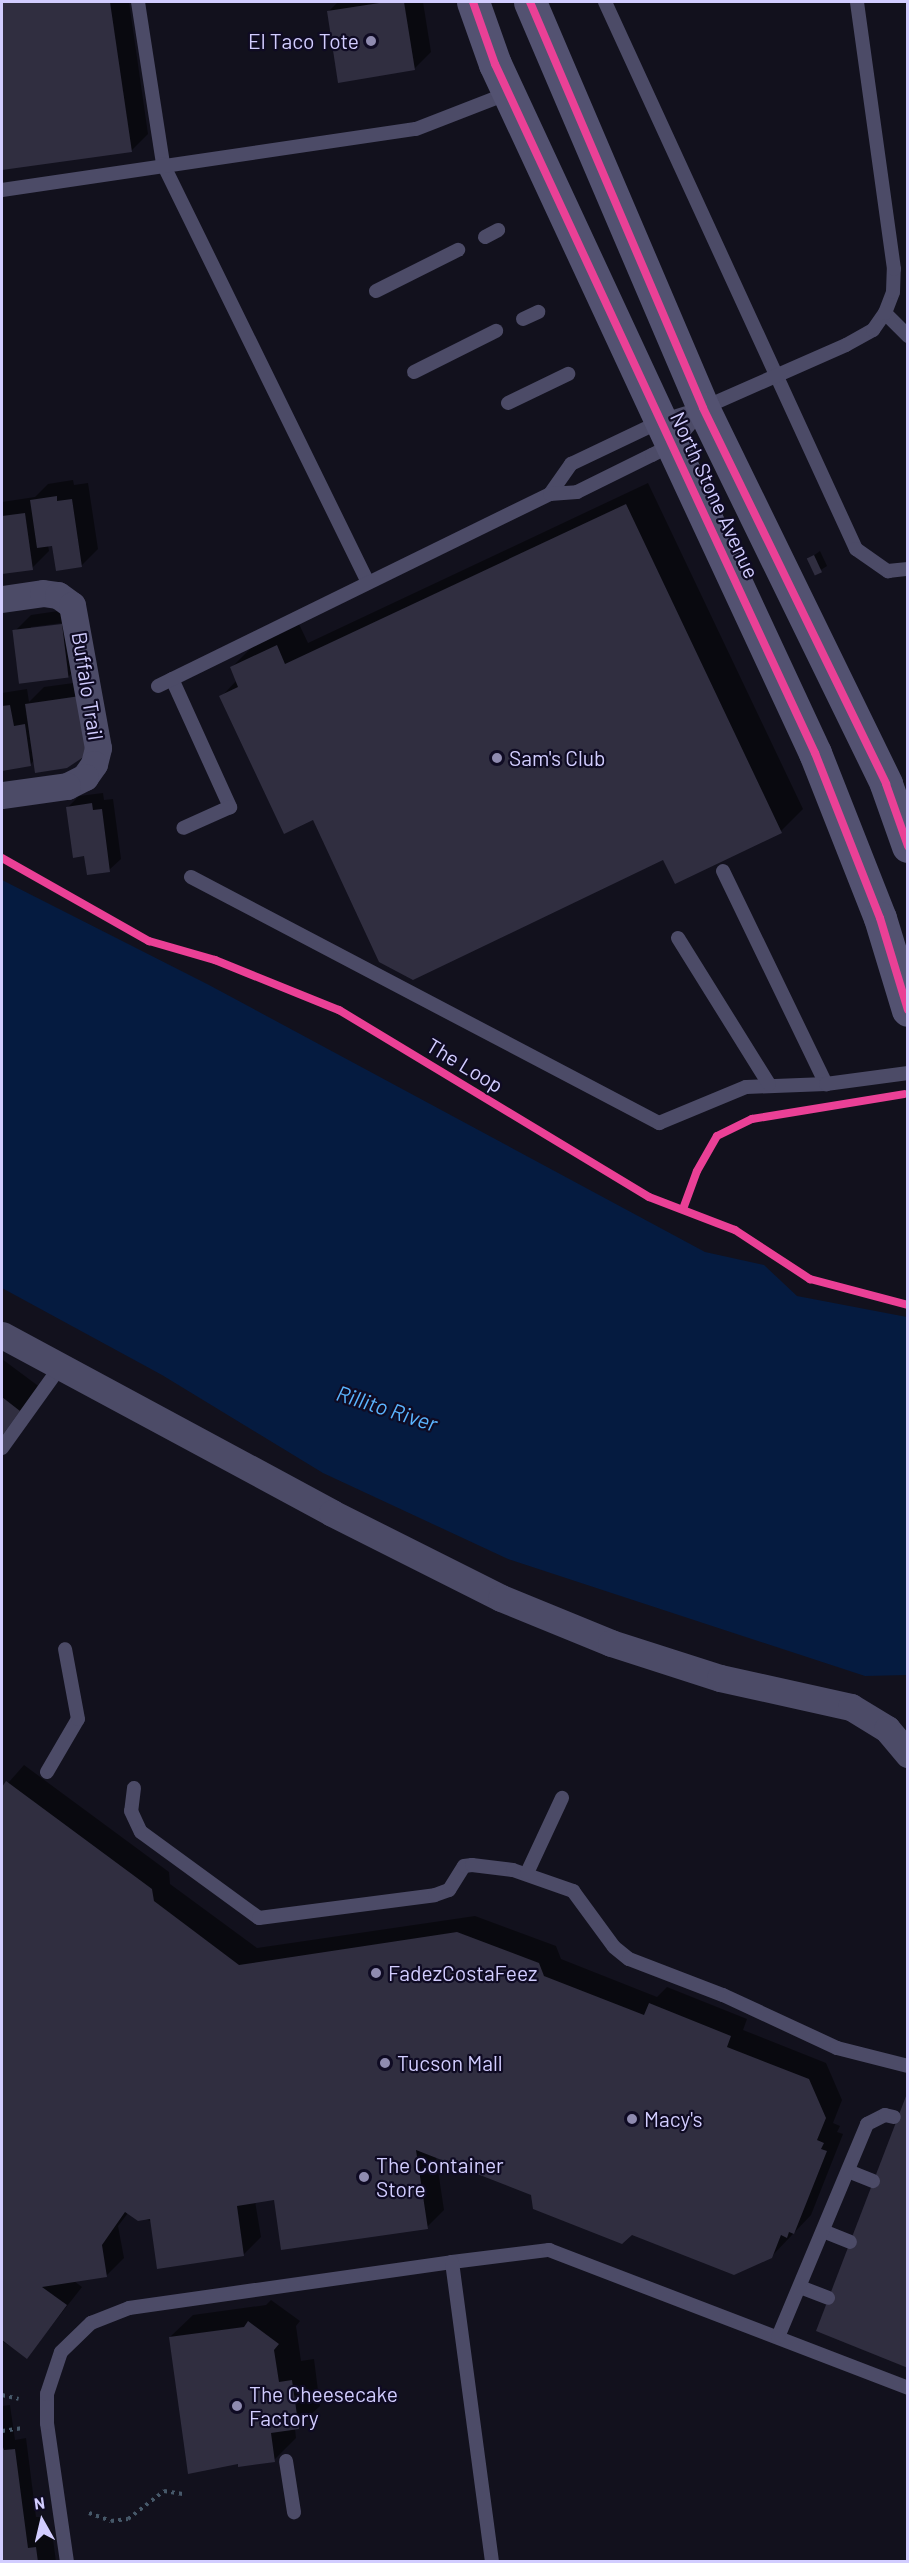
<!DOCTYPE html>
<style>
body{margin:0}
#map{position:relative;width:909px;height:2563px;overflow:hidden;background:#12111d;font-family:Barlow,sans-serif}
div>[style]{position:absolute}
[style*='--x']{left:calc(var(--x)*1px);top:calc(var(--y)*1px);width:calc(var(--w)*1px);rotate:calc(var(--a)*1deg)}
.water>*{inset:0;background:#051b40}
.shadow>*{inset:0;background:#0007}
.building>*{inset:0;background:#302e40;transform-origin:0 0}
.path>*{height:4px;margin-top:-2px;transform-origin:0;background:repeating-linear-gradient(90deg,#465869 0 3px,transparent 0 7.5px)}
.service>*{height:14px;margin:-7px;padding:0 7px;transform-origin:7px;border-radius:7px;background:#4c4b67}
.minor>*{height:27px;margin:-13.5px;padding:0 13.5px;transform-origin:13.5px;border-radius:13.5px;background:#4c4b67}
.secondary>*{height:33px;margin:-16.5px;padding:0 16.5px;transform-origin:16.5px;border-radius:16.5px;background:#535271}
.cycleway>*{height:8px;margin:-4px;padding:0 4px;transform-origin:4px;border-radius:4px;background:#ea4096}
.dots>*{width:16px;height:16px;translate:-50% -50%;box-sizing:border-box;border:3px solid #0f0b23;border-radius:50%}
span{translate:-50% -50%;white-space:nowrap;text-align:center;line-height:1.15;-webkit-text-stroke:4.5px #0f0b23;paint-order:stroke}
.poi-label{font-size:21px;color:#d2cdff}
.right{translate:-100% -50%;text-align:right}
.left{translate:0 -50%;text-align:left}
.street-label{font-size:21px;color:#d2cdff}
.water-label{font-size:22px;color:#5bb5ff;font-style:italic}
.frame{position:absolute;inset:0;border:3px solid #d2cdff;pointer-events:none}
.north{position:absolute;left:12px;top:2491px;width:60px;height:60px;-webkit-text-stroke:4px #0f0b23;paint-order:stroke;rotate:352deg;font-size:16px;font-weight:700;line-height:24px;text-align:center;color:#d2cdff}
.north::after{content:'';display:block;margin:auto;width:21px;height:27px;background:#d2cdff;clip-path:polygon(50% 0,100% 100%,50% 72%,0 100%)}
</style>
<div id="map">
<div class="water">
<i style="clip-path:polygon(2px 880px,209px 985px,705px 1252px,764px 1265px,797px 1296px,907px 1317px,907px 1675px,865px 1676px,508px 1559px,323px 1473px,162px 1375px,2px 1288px)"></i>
</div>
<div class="shadow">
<i style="clip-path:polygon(2px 2px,129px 2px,148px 134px,131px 151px,2px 169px)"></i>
<i style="clip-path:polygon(338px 2px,423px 2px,431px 52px,414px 69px,328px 12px)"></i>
<i style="clip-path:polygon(73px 480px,74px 485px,88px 483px,98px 549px,81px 566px,53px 545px,48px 545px,49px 551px,32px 568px,2px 573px,2px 502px,35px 497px,48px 484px)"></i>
<i style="clip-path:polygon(648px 483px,803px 809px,781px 831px,663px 858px,314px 818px,221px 697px,237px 680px,232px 667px,254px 645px,299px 624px,308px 643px)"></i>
<i style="clip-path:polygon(820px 551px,827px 566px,816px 573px,809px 559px)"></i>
<i style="clip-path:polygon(evenodd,79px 608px,85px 660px,68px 677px,14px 632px,31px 615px,79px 608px,70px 622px,70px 625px,31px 630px,31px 627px,70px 622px)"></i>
<i style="clip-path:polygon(96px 680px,31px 764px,2px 769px,2px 693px,27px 689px,29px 702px,44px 687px)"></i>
<i style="clip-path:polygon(103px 793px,104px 800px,113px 799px,121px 859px,109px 870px,86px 855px,68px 807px,79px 796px)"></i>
<i style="clip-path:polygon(2px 1359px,41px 1388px,2px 1442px)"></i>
<i style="clip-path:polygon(24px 1765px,169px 1872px,170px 1884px,257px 1948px,475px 1916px,556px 1946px,561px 1959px,657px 1997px,667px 1987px,747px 2019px,743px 2030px,826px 2063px,842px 2100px,833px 2123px,840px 2126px,837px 2132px,843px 2134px,811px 2215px,771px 2257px,533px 2194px,436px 2157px,444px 2210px,427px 2227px,275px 2198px,255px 2201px,261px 2237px,244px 2254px,128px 2213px,118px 2226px,124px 2258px,107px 2275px,74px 2281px,82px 2287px,27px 2357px,2px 2341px,2px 1790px)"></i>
<i style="clip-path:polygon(271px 2300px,300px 2321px,296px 2326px,301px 2361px,314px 2359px,320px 2406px,295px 2429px,296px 2438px,274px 2460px,229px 2463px,189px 2472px,170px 2337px,193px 2315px,266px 2305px)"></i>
<i style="clip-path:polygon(10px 2405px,15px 2440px,26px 2438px,36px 2517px,43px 2517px,45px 2532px,52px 2531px,56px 2562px,2px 2562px,2px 2406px)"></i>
</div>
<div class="building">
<i style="clip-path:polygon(2px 2px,110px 2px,132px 152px,2px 170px)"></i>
<i style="clip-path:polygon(386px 2px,404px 2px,415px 70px,338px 83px,327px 11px)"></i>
<i style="clip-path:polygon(57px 496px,57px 501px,72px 499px,82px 567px,56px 571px,52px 546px,37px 548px,30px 500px)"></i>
<i style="clip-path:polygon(626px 504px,782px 833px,675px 884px,663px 860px,413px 980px,379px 962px,313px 820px,284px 834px,219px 696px,238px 687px,230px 667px,277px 645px,285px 664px)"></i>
<i style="clip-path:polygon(25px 513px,33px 570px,2px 574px,2px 516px)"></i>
<i style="left:814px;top:555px;width:19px;height:8px;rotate:65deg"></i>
<i style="left:62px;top:624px;width:54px;height:50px;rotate:83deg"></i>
<i style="clip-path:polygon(80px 696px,88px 754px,67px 768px,35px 773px,25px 704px)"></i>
<i style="clip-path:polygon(10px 705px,14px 726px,25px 724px,31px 766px,2px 771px,2px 706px)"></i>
<i style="clip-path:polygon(92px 803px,93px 810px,102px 809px,110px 872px,87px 875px,84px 856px,73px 858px,66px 807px)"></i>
<i style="clip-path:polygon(2px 1397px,20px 1411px,2px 1436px)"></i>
<i style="clip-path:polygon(6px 1781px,152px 1889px,154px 1901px,239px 1965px,457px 1932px,539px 1963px,544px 1976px,644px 2015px,649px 2003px,731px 2036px,727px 2047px,809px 2079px,826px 2118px,817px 2140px,824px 2143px,821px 2149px,827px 2151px,794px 2234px,789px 2232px,787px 2238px,781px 2235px,772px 2258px,734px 2275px,632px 2235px,622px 2244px,533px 2209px,531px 2195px,416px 2150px,428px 2229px,281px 2250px,274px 2200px,237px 2206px,244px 2256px,157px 2269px,150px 2219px,138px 2221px,125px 2212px,102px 2245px,107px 2277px,42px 2287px,67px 2305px,27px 2359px,2px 2340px,2px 1787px)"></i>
<i style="clip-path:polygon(908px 2091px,908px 2368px,816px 2331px)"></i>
<i style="clip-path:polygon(248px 2321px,279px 2344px,274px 2350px,279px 2382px,292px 2380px,299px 2429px,271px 2433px,275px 2462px,238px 2467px,238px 2464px,188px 2474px,169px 2337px,244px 2327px)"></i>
<i style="clip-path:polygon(2px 2444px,4px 2450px,15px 2449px,28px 2548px,36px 2547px,38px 2562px,2px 2562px)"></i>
</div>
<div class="path">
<i style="--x:2;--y:2395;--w:17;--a:13"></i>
<i style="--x:2;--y:2431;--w:21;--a:-8"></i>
<i style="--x:89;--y:2513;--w:23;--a:20"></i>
<i style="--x:111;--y:2521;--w:17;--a:-7"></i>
<i style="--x:128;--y:2519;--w:46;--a:-37.9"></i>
<i style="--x:164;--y:2491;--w:19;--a:9"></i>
</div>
<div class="service">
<i style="--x:138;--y:2;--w:164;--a:81.2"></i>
<i style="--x:163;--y:164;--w:466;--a:63.9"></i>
<i style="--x:605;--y:2;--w:602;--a:65.35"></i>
<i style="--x:856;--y:549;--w:39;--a:35"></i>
<i style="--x:888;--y:571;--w:20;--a:-6"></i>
<i style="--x:2;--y:190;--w:418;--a:-8.4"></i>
<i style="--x:416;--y:129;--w:100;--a:-21.2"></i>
<i style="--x:485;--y:237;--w:15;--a:-28"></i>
<i style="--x:376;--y:291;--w:92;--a:-26.6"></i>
<i style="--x:885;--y:313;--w:33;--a:45"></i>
<i style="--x:523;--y:319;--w:17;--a:-25"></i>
<i style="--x:414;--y:372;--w:92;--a:-26.6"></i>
<i style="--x:508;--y:403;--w:67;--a:-25.8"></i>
<i style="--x:550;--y:494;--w:37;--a:-55"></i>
<i style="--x:571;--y:464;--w:100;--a:-25.5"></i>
<i style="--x:661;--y:421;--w:44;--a:-17.2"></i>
<i style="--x:703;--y:408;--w:156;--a:-23.8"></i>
<i style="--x:846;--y:345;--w:31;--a:-29"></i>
<i style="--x:873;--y:330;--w:21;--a:-55"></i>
<i style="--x:885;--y:313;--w:22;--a:-69"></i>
<i style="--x:893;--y:292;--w:23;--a:-88"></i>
<i style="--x:894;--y:269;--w:270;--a:-97.9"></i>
<i style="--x:172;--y:679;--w:141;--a:65.6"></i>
<i style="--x:230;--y:807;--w:51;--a:155.9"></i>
<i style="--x:158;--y:686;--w:436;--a:-26.1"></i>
<i style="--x:550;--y:494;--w:27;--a:-4"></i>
<i style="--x:577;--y:492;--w:84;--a:-26.3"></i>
<i style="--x:652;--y:455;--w:22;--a:-27"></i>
<i style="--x:672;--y:445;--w:46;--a:-49.4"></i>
<i style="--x:723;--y:871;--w:237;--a:64.2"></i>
<i style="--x:191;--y:877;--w:529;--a:27.73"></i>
<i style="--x:659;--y:1123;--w:94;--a:-22.5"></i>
<i style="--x:746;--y:1087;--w:80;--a:-2.1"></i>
<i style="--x:826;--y:1084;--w:83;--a:-7.6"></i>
<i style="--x:678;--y:938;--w:172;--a:58.1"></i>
<i style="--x:2;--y:1448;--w:100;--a:-54.4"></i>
<i style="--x:47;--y:1772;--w:61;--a:-59.7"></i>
<i style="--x:78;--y:1719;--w:71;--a:-100.5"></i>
<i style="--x:134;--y:1788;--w:23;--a:97"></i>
<i style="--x:131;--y:1811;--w:23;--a:65"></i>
<i style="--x:141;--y:1832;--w:146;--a:36.1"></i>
<i style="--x:259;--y:1918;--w:177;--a:-7.4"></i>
<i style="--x:435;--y:1895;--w:15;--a:-20"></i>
<i style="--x:449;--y:1890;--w:28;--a:-58"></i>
<i style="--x:464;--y:1866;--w:8;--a:-7"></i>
<i style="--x:472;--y:1865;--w:41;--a:7"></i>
<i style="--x:513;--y:1870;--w:64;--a:19.3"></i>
<i style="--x:573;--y:1891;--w:69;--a:53.8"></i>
<i style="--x:614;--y:1947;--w:19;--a:39"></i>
<i style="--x:629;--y:1959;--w:101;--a:21"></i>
<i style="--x:723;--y:1995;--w:126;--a:24.9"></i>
<i style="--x:837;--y:2048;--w:73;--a:14.2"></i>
<i style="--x:527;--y:1873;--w:83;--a:-65"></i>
<i style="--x:848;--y:2171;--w:27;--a:22"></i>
<i style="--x:823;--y:2231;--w:29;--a:22"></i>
<i style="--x:452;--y:2262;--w:98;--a:-7.1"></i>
<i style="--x:549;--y:2250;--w:385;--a:21"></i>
<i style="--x:800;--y:2287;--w:30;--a:21"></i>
<i style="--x:778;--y:2337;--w:231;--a:-67.3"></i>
<i style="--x:867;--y:2124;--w:20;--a:-27"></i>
<i style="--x:885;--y:2115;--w:9;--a:13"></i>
<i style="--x:286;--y:2461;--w:52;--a:81.1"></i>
<i style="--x:67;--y:2562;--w:140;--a:-98.2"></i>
<i style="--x:47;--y:2423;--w:29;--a:-90"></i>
<i style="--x:47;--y:2394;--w:44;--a:-71.6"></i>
<i style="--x:61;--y:2352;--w:42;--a:-44"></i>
<i style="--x:91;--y:2323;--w:41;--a:-21.5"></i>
<i style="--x:129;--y:2308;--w:326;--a:-8.1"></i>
<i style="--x:452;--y:2262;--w:303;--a:82.4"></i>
</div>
<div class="minor">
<i style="--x:2;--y:599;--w:41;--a:-8.3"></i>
<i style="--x:43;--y:593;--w:15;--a:8"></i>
<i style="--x:58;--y:595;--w:17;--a:36"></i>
<i style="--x:72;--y:605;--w:145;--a:79.7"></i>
<i style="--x:98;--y:748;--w:16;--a:104"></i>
<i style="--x:94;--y:764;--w:16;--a:125"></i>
<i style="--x:85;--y:777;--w:20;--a:153"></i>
<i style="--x:67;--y:786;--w:66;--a:172.1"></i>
<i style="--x:2;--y:1335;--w:375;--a:28.3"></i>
<i style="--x:332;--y:1513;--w:189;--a:26.7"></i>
<i style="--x:501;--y:1598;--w:119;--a:22.2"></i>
<i style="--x:611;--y:1643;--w:114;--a:17.8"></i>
<i style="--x:720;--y:1678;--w:134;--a:12.5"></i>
<i style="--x:851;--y:1707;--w:42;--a:31.4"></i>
<i style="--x:887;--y:1729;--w:33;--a:50"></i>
</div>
<div class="secondary">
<i style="--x:473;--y:2;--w:66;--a:70.5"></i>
<i style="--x:495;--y:64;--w:760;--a:65.09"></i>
<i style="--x:815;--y:753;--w:177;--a:68.5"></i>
<i style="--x:880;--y:918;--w:96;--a:73.1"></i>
<i style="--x:530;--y:2;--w:441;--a:66.9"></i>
<i style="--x:703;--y:408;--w:418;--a:64"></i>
<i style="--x:886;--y:784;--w:66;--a:70.5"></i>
</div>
<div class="cycleway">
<i style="--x:473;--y:2;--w:66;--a:70.5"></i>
<i style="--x:495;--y:64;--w:760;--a:65.09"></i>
<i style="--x:815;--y:753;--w:177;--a:68.5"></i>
<i style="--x:880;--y:918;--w:96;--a:73.1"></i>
<i style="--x:530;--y:2;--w:441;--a:66.9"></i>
<i style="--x:703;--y:408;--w:418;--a:64"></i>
<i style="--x:886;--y:784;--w:66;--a:70.5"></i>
<i style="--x:2;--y:858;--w:169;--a:29.5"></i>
<i style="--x:149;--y:941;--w:69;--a:16.1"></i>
<i style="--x:215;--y:960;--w:134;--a:22"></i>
<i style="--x:339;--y:1010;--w:362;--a:31.1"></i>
<i style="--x:649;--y:1197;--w:92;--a:21"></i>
<i style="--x:735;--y:1230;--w:90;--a:33.2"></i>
<i style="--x:810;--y:1279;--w:101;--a:14.9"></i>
<i style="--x:683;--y:1209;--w:40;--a:-69.8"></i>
<i style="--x:697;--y:1171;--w:40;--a:-60.3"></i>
<i style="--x:717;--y:1136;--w:39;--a:-26"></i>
<i style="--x:752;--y:1119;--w:154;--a:-9.3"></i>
</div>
<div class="dots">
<i style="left:371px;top:41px;background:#8f8bb0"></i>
<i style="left:497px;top:758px;background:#8f8bb0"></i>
<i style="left:376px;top:1973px;background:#8f8bb0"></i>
<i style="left:385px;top:2063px;background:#8f8bb0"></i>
<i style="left:632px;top:2119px;background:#8f8bb0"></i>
<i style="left:364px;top:2177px;background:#8f8bb0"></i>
<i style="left:237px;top:2406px;background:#8f8bb0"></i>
</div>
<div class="poi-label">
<span class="right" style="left:359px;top:41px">El Taco Tote</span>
<span class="left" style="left:509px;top:758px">Sam's Club</span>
<span class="left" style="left:388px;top:1973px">FadezCostaFeez</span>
<span class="left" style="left:397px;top:2063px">Tucson Mall</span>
<span class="left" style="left:644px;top:2119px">Macy's</span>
<span class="left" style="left:376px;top:2177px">The Container<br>Store</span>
<span class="left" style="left:249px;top:2406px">The Cheesecake<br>Factory</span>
</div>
<div class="street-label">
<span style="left:715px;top:495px;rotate:65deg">North Stone Avenue</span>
<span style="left:88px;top:686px;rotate:81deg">Buffalo Trail</span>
<span style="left:465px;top:1065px;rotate:31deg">The Loop</span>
</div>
<div class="water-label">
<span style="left:387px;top:1408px;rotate:18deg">Rillito River</span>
</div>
<div class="frame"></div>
<div class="north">N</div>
</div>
